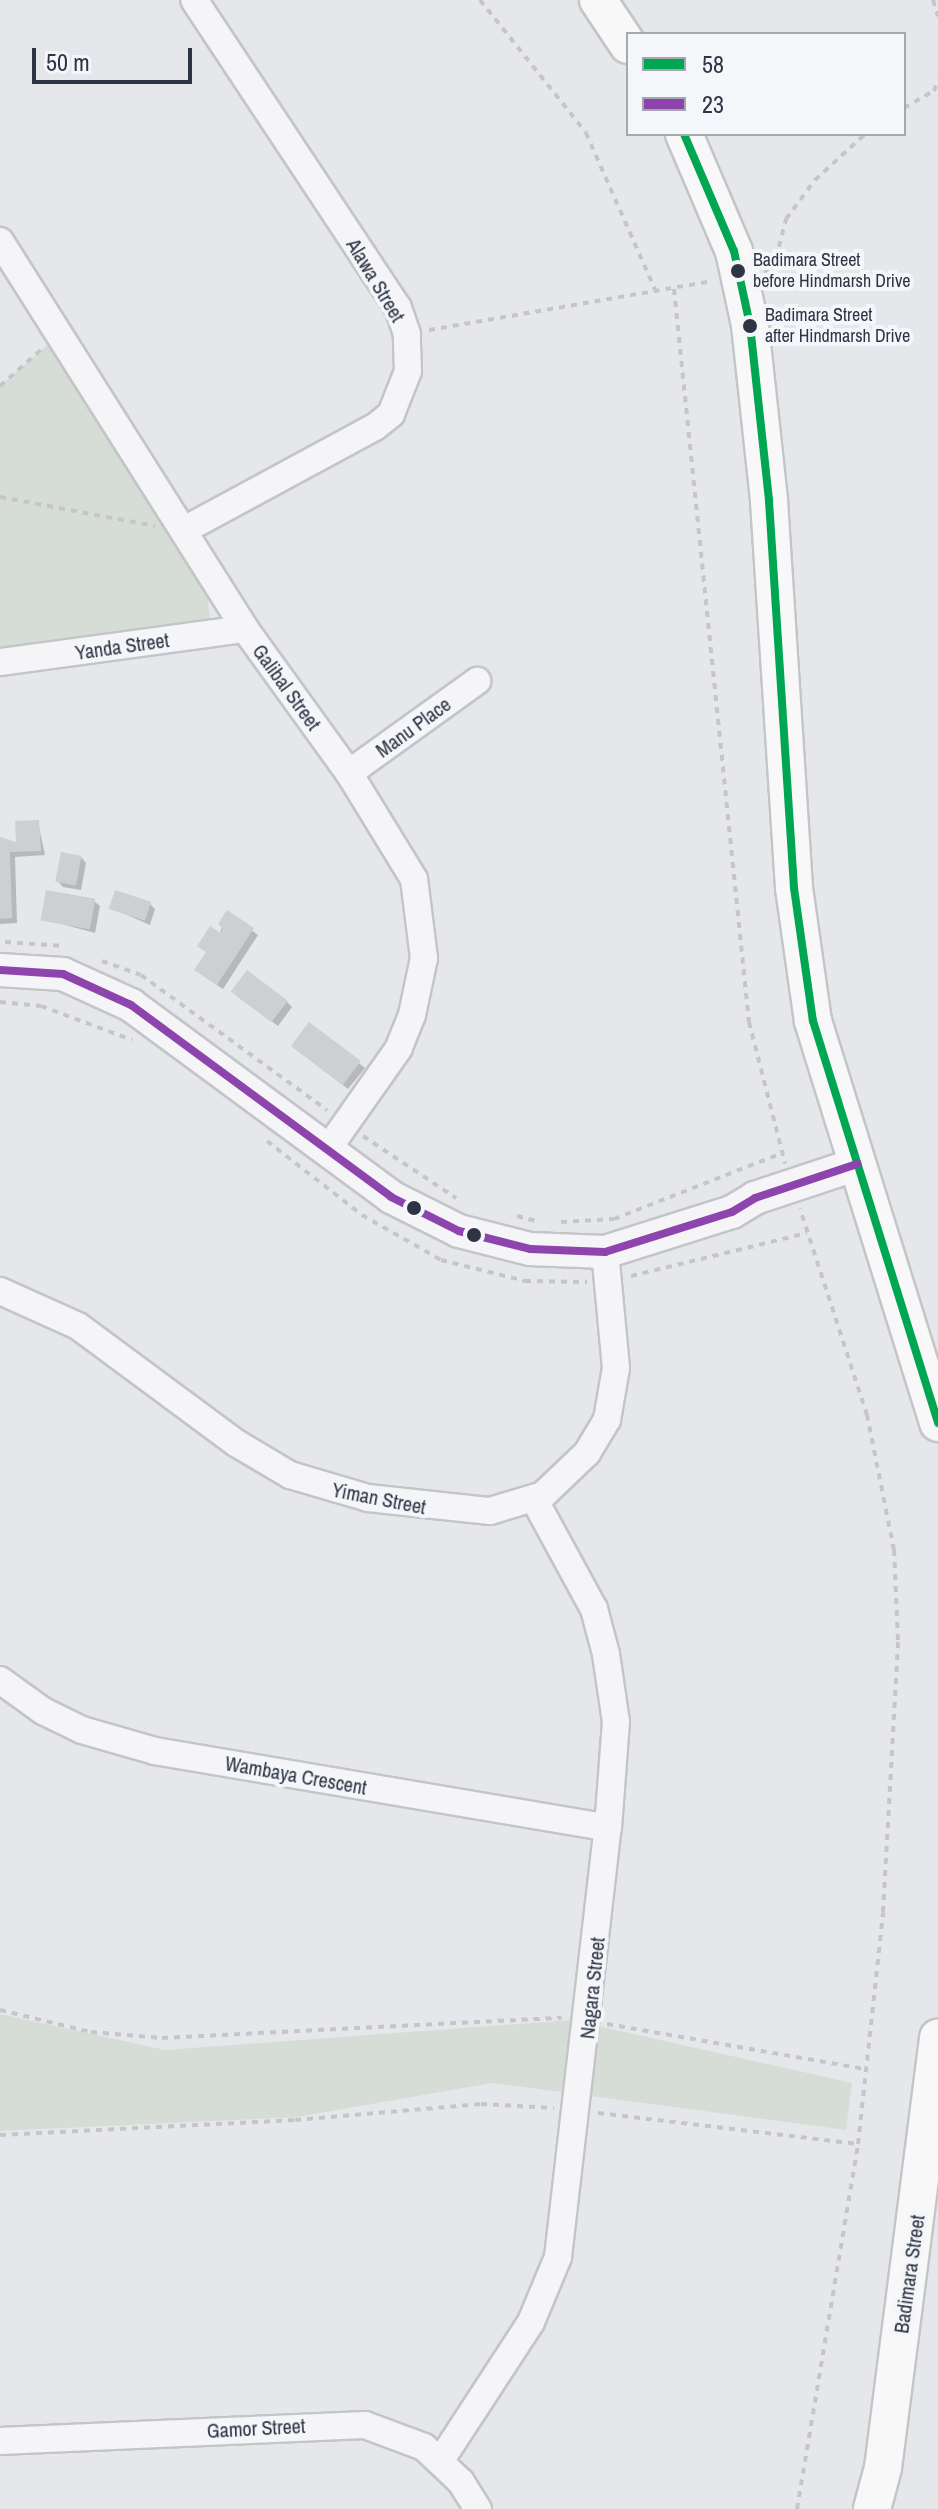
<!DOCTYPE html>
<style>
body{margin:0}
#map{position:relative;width:938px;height:2509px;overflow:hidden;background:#e5e7ea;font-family:"Archivo Narrow",sans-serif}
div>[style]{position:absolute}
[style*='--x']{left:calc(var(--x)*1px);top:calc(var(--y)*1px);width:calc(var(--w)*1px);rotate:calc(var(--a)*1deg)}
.green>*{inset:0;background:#d6ddd6}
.shadow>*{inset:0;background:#0003}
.building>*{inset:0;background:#cecfd2;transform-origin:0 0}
.path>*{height:4px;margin-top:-2px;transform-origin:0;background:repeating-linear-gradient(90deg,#c5c5ca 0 6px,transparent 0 12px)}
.roads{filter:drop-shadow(2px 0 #c3c5c8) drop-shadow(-2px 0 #c3c5c8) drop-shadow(0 2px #c3c5c8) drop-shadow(0 -2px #c3c5c8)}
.minor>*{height:26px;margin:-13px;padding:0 13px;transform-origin:13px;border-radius:13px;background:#f5f5f7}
.tertiary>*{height:32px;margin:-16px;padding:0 16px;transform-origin:16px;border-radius:16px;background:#f5f5f7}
.secondary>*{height:36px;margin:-18px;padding:0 18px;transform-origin:18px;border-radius:18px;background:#f8f8f8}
.bus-1>*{height:8px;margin:-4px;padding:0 4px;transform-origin:4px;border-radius:4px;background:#00a651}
.bus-2>*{height:8px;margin:-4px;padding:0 4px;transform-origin:4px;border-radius:4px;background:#8e44ad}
.dots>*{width:22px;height:22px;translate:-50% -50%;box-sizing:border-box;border:4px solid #f4f6f9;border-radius:50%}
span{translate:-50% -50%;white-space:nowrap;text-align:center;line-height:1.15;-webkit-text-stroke:8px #f4f6f9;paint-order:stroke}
.bus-label{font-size:18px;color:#2d3443}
.left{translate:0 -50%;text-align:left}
.street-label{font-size:20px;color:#2d3443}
.legend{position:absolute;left:626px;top:32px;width:280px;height:104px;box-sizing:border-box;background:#f4f6f9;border:2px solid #a4a8b0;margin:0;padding:10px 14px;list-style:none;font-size:24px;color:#2d3443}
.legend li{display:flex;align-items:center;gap:16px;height:40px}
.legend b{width:40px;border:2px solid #a4a8b0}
.scale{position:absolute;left:32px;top:48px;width:160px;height:36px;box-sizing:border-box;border:4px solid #2d3443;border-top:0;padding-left:10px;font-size:24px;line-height:28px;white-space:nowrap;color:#2d3443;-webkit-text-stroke:6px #f4f6f9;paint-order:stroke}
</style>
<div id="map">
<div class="green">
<i style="clip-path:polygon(60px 334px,207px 590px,210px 618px,195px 631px,0 658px,0 386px)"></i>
<i style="clip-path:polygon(0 2014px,165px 2050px,571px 2020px,852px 2083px,846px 2130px,492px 2083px,297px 2117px,0 2131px)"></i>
</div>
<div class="shadow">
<i style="clip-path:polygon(38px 822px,45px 855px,15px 857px,17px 923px,0 924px,0 839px,15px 844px)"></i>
<i style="clip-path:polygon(81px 857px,86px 863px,81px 890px,63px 887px,58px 881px)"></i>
<i style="clip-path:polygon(94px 901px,100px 906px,95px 933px,43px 919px)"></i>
<i style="clip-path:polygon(150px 904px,155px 909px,150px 925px,111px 908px)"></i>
<i style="clip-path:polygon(228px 913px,258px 935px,223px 989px,202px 975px)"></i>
<i style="clip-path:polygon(238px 997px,287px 1002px,292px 1007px,278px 1026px)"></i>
<i style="clip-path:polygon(310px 1024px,365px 1068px,348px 1089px,298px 1051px)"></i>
</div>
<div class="building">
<i style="clip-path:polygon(39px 820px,41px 851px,10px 852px,12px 918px,0 919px,0 837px,16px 842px,15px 821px)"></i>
<i style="left:61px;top:852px;width:21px;height:30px;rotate:11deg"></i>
<i style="left:46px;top:890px;width:50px;height:31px;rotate:10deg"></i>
<i style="left:115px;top:890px;width:38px;height:20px;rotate:18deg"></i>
<i style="clip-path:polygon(227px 910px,254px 928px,217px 985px,194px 970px,206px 952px,197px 946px,210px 926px,220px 933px,223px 928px,218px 924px)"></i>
<i style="left:247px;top:970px;width:51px;height:27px;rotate:37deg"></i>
<i style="left:309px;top:1022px;width:65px;height:30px;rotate:37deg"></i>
</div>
<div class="path">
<i style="--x:480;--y:0;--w:170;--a:51.4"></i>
<i style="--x:586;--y:133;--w:174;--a:66.2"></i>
<i style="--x:933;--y:0;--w:17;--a:73"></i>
<i style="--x:904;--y:108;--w:34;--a:-30"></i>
<i style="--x:934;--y:91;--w:12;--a:-70"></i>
<i style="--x:764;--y:271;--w:9;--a:-6"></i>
<i style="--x:773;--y:270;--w:53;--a:-75.7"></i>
<i style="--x:786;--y:219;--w:49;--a:-53.4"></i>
<i style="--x:815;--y:180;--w:68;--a:-42.6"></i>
<i style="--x:674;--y:289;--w:737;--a:84.16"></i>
<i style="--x:749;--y:1022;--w:146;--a:75.7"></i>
<i style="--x:429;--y:330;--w:287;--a:-9.8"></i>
<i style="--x:0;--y:386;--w:57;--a:-41.5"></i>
<i style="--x:0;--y:497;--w:158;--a:10.6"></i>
<i style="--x:5;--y:942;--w:59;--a:3.9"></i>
<i style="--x:102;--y:961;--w:41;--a:19.7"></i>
<i style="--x:141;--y:975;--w:230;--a:36"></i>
<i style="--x:0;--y:1002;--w:41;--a:5.6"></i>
<i style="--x:41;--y:1006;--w:97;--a:20.5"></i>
<i style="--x:363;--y:1136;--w:112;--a:33.7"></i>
<i style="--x:267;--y:1141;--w:120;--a:37.9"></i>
<i style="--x:362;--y:1215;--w:91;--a:29.7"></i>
<i style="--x:441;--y:1260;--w:87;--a:14"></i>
<i style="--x:525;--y:1281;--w:62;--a:0.9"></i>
<i style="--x:517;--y:1216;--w:24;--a:15"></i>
<i style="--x:561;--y:1222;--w:53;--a:-3.2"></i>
<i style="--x:614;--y:1219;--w:180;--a:-21.4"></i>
<i style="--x:631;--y:1276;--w:181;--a:-13.7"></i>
<i style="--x:0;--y:2010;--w:94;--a:13.6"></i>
<i style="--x:91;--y:2032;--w:71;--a:4.8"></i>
<i style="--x:162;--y:2038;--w:400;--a:-2.9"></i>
<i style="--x:607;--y:2024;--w:261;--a:9.9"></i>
<i style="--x:598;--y:2113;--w:262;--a:6.8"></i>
<i style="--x:0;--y:2135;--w:295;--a:-2.9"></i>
<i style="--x:295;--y:2120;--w:187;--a:-4.9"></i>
<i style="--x:481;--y:2104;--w:73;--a:3.1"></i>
<i style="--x:797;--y:2509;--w:370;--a:-80.5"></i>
<i style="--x:858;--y:2144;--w:233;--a:-83.8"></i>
<i style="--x:883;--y:1912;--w:272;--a:-86.8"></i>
<i style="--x:898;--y:1640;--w:90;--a:-92.5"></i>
<i style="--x:894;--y:1550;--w:138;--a:-101.3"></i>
<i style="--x:867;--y:1415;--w:217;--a:-108"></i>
</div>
<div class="roads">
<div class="minor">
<i style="--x:0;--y:241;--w:459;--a:57.7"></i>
<i style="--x:245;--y:629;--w:178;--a:54.2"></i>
<i style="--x:349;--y:773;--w:124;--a:58.5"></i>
<i style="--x:414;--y:879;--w:80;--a:82.8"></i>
<i style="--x:424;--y:958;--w:58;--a:101.9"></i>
<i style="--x:412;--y:1015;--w:35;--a:112"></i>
<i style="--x:399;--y:1048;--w:125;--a:125.2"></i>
<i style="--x:186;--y:529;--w:215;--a:-28.4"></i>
<i style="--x:375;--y:427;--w:21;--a:-39"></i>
<i style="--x:391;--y:414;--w:46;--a:-68.4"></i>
<i style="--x:408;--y:371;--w:37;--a:-92"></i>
<i style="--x:407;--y:334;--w:28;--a:-109"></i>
<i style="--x:398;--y:308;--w:369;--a:-123.5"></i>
<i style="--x:0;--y:662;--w:247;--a:-7.7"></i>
<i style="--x:349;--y:773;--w:158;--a:-35.7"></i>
<i style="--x:0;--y:1291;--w:85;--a:24.2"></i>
<i style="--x:78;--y:1326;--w:197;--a:36.5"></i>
<i style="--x:236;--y:1443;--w:63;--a:30.7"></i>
<i style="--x:290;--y:1475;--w:81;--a:16.4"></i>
<i style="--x:368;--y:1498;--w:123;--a:6.1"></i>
<i style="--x:490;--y:1511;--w:55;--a:-16.8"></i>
<i style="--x:543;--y:1495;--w:61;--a:-43.7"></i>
<i style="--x:587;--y:1453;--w:39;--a:-59"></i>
<i style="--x:607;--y:1420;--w:53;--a:-80.2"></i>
<i style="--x:616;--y:1368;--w:117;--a:-95.4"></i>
<i style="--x:0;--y:1680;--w:53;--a:35.8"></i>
<i style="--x:43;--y:1711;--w:43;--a:26"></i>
<i style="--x:82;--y:1730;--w:76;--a:16"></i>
<i style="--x:155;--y:1751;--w:459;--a:9.6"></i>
<i style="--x:0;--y:2441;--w:365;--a:-2.5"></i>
<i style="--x:365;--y:2425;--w:63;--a:20.4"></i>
<i style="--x:424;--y:2447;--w:51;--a:43.4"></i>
<i style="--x:461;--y:2482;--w:32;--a:58"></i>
<i style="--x:441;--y:2460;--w:165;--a:-56.9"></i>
<i style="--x:531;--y:2322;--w:70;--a:-67.4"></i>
<i style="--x:558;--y:2257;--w:432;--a:-83.4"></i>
<i style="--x:608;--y:1828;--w:106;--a:-85.7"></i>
<i style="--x:616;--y:1722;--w:69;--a:-98.4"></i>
<i style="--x:606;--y:1654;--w:47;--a:-104.9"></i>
<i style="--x:594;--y:1609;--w:123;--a:-118.6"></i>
</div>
<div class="tertiary">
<i style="--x:0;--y:970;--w:63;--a:3.6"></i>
<i style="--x:63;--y:974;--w:75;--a:24.5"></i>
<i style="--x:131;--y:1005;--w:323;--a:36.4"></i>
<i style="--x:391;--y:1197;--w:76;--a:26.6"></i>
<i style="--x:459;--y:1231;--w:73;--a:14.2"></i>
<i style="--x:530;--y:1249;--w:75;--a:2.3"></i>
<i style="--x:605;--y:1252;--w:133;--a:-17.5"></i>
<i style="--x:732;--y:1212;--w:27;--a:-31"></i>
<i style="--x:755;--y:1198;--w:108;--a:-18.4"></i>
</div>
<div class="secondary">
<i style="--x:598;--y:0;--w:54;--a:56.3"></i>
<i style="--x:684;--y:134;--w:127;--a:66.9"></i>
<i style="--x:734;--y:251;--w:76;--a:77.8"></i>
<i style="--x:750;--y:325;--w:177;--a:83.8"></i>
<i style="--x:769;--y:501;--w:388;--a:86.3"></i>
<i style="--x:794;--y:888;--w:134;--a:81.9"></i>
<i style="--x:813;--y:1021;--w:421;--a:72.7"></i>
<i style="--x:872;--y:2509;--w:42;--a:-75"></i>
<i style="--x:883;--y:2468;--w:434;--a:-82.7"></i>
</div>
</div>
<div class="bus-1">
<i style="--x:684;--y:134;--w:127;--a:66.9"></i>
<i style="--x:734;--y:251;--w:76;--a:77.8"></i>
<i style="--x:750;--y:325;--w:177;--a:83.8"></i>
<i style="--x:769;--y:501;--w:388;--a:86.3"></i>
<i style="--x:794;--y:888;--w:134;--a:81.9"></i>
<i style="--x:813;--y:1021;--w:421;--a:72.7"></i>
</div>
<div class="bus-2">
<i style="--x:0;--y:970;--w:63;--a:3.6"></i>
<i style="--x:63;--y:974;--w:75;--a:24.5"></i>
<i style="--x:131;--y:1005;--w:323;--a:36.4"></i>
<i style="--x:391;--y:1197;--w:76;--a:26.6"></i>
<i style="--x:459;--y:1231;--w:73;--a:14.2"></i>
<i style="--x:530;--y:1249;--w:75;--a:2.3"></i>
<i style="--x:605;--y:1252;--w:133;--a:-17.5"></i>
<i style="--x:732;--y:1212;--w:27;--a:-31"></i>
<i style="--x:755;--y:1198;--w:108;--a:-18.4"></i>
</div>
<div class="dots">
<i style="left:738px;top:271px;background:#2d3443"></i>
<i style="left:750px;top:326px;background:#2d3443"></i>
<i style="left:414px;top:1208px;background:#2d3443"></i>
<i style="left:474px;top:1235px;background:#2d3443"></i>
</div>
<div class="bus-label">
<span class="left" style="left:753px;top:271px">Badimara Street<br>before Hindmarsh Drive</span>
<span class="left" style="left:765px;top:326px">Badimara Street<br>after Hindmarsh Drive</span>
</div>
<div class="street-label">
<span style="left:376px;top:280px;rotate:59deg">Alawa Street</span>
<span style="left:122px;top:646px;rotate:-8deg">Yanda Street</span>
<span style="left:287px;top:687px;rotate:54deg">Galibal Street</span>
<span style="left:413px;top:727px;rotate:-36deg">Manu Place</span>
<span style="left:379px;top:1498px;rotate:11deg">Yiman Street</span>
<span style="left:296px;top:1775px;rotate:10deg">Wambaya Crescent</span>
<span style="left:592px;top:1988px;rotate:-84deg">Nagara Street</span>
<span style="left:909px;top:2274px;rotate:-82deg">Badimara Street</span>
<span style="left:256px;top:2428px;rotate:-3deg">Gamor Street</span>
</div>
<ul class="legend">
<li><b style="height:10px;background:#00a651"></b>58</li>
<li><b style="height:10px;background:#8e44ad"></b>23</li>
</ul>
<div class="scale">50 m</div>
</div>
